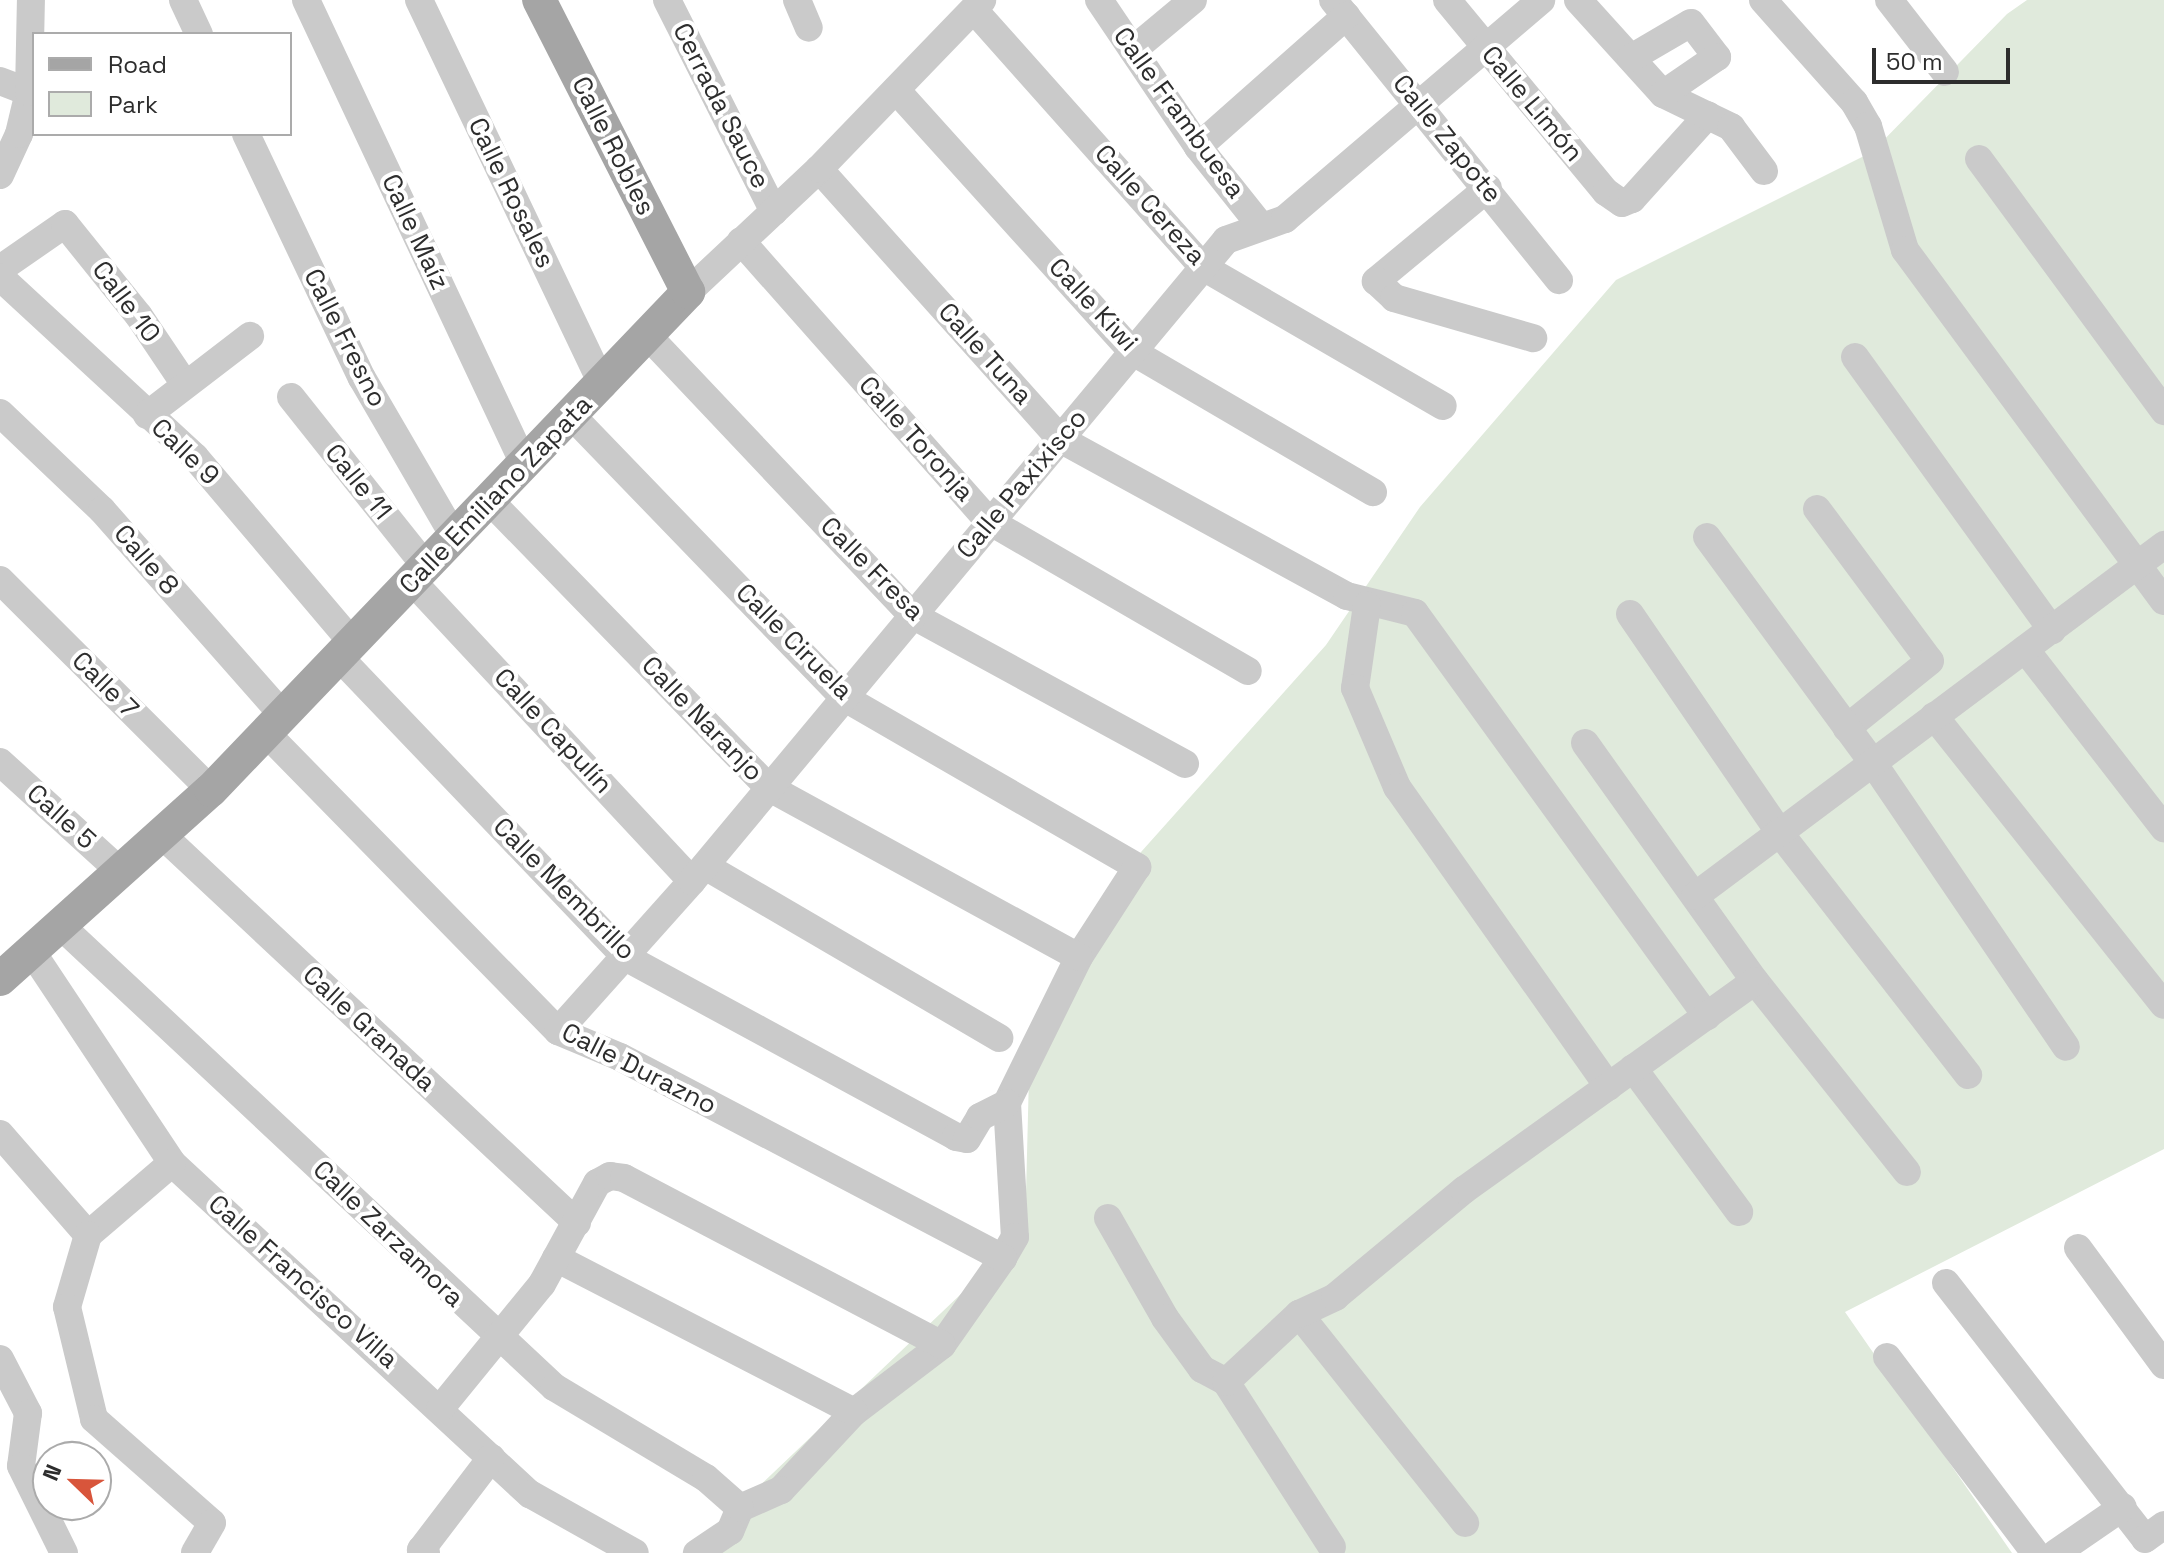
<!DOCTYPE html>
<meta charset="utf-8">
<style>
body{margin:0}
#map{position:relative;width:2164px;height:1553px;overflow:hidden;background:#fff;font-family:"Space Grotesk",sans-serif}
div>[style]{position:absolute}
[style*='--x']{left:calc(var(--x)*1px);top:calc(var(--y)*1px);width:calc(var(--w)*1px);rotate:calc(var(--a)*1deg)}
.green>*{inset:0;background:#e0eadc}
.minor>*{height:28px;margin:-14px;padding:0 14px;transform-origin:14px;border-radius:14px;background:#cacaca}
.major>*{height:34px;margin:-17px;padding:0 17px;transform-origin:17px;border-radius:17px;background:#a5a5a5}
span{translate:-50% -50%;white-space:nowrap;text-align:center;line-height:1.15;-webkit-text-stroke:8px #fff;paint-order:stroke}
.street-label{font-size:26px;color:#2d2d2d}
.legend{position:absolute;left:32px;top:32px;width:260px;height:104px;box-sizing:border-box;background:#fff;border:2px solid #ababab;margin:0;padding:10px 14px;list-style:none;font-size:24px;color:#2d2d2d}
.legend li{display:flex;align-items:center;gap:16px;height:40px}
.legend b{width:40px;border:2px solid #ababab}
.north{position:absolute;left:32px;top:1441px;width:80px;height:80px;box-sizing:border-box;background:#fff;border:2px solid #ababab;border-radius:50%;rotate:293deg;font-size:22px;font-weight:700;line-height:32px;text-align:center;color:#2d2d2d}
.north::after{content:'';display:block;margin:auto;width:28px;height:36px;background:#d8553b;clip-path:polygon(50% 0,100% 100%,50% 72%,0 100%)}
.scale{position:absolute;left:1872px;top:48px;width:138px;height:36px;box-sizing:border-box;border:4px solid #2d2d2d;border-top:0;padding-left:10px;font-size:24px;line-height:28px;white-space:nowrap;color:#2d2d2d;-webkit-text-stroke:6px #fff;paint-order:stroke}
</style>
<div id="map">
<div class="green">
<i style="clip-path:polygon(2027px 0,2164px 0,2164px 1149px,1845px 1312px,2012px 1553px,689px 1553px,1025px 1233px,1029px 1075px,1133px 861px,1326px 645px,1420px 507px,1616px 280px,1872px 152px,2007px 14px)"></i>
</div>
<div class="minor">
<i style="--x:183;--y:0;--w:38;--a:65"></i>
<i style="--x:306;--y:0;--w:513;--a:64.83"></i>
<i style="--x:419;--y:0;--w:427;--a:64.5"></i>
<i style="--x:667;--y:0;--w:237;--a:63.2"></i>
<i style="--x:797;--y:0;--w:30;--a:67"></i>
<i style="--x:1099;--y:0;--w:177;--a:56"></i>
<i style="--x:1198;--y:147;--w:100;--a:51.5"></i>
<i style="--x:1333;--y:0;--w:360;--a:51.1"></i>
<i style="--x:1447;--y:0;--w:249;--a:50.4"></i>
<i style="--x:1606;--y:192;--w:19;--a:35"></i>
<i style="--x:1622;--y:203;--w:11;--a:-22"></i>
<i style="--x:1632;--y:199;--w:113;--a:-47.9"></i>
<i style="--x:1578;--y:0;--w:127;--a:47.9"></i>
<i style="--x:1663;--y:94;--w:76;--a:25.9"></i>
<i style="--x:1731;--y:127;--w:55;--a:53.1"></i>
<i style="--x:1763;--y:0;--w:137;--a:48.3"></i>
<i style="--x:1854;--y:102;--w:28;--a:60"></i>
<i style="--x:1868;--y:126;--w:129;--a:73.4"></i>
<i style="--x:1905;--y:250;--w:436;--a:53.6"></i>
<i style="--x:1889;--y:0;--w:91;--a:52.1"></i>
<i style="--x:974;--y:10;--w:344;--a:48.3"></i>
<i style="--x:1203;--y:267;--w:277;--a:30.1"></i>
<i style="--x:1133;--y:50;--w:78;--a:-39.8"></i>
<i style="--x:1631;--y:58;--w:69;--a:-30.3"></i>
<i style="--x:1691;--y:23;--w:43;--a:52.6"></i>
<i style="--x:1717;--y:57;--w:65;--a:145.6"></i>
<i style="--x:0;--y:81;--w:31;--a:21"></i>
<i style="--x:896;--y:90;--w:353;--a:47.9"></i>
<i style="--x:1133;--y:352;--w:278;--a:30.3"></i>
<i style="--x:246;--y:134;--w:270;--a:64.6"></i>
<i style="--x:362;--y:378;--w:185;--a:59.8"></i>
<i style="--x:1198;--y:147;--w:198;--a:-41.5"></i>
<i style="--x:1979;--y:159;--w:313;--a:53.7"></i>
<i style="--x:819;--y:169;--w:362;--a:48.2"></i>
<i style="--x:1060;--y:439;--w:327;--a:28.7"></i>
<i style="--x:1347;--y:596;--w:70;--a:14"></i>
<i style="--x:1415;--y:613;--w:498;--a:54.1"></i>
<i style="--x:0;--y:175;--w:45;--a:-65.1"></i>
<i style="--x:19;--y:134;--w:43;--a:-76.6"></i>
<i style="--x:29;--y:92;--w:92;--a:-88.8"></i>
<i style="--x:1488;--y:188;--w:146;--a:140.3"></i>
<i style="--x:1376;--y:281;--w:25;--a:43"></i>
<i style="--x:1394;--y:298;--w:145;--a:16.1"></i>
<i style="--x:741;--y:241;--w:374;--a:48.5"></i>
<i style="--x:989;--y:521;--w:299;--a:30.1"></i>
<i style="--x:0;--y:269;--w:79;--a:-34.7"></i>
<i style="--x:65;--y:224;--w:118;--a:51.2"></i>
<i style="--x:139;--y:316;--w:81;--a:56.1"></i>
<i style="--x:0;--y:277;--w:265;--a:42.7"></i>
<i style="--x:195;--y:457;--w:244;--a:49.7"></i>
<i style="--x:688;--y:292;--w:180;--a:-43.2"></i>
<i style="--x:819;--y:169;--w:235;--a:-46"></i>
<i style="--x:648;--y:336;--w:384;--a:46.6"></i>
<i style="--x:912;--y:615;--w:311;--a:28.6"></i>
<i style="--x:1855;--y:357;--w:337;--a:54.2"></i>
<i style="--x:291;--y:397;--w:217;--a:51.5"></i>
<i style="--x:0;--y:413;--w:141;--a:43.6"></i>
<i style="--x:102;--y:510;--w:273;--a:48.6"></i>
<i style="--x:147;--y:415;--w:130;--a:-37.5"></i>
<i style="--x:572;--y:416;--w:390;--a:46"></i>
<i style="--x:843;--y:697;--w:340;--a:30"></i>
<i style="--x:1137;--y:867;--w:107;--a:122.8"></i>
<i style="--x:1079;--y:957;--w:163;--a:116.3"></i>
<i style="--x:1007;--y:1103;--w:134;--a:86.6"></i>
<i style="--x:1015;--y:1237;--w:24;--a:120"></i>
<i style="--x:1003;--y:1258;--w:106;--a:125"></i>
<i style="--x:942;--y:1345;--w:111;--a:142.7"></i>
<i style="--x:854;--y:1412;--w:107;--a:133.1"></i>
<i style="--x:781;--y:1490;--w:45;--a:156.3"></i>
<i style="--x:740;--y:1508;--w:25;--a:113"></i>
<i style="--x:730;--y:1531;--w:40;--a:146"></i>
<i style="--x:490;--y:501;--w:399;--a:45.8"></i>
<i style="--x:768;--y:787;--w:354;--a:28.7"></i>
<i style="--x:1817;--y:509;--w:189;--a:53.4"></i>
<i style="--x:1930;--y:661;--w:107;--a:141.1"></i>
<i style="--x:1707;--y:537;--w:280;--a:53.7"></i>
<i style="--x:1873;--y:763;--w:343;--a:55.8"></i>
<i style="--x:0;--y:580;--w:298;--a:44.9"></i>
<i style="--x:413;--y:582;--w:409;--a:47"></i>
<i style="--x:1367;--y:605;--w:84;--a:98.2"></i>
<i style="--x:1355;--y:688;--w:108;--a:67"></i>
<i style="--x:1397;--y:787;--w:367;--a:54.8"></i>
<i style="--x:1630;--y:614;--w:264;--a:55.6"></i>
<i style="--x:1779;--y:832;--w:308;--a:52.1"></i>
<i style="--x:2025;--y:649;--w:227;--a:52.2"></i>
<i style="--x:339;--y:657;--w:417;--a:46.3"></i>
<i style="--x:627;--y:958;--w:375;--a:28.5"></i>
<i style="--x:956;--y:1137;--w:11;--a:10"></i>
<i style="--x:967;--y:1139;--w:26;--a:-59"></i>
<i style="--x:980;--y:1117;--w:30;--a:-27"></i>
<i style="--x:1934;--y:716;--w:369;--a:51.5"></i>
<i style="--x:266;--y:733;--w:417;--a:45.6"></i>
<i style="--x:558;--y:1031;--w:67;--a:22.8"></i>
<i style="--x:620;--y:1057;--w:433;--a:27.7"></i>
<i style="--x:1585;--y:743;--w:292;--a:54.5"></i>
<i style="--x:1755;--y:981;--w:244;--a:51.5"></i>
<i style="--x:0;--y:762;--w:164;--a:42.3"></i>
<i style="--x:162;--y:835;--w:568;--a:43.07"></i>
<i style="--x:705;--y:866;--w:341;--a:30.3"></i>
<i style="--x:1695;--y:896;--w:586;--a:-36.81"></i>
<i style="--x:61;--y:926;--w:675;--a:43.08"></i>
<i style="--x:554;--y:1387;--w:177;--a:30.9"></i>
<i style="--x:706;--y:1478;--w:45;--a:41.4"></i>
<i style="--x:32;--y:952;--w:253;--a:56.4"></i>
<i style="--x:172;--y:1163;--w:488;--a:42.8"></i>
<i style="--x:530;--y:1494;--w:120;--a:29.3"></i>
<i style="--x:558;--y:1031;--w:201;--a:-48.2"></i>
<i style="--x:692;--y:881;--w:834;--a:-50.2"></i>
<i style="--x:1226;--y:240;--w:63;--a:-19.6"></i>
<i style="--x:1285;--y:219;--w:337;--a:-40.5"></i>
<i style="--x:1633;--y:1068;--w:179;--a:53.6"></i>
<i style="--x:0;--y:1134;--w:134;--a:48.9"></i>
<i style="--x:172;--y:1163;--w:111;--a:139.4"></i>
<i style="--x:88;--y:1235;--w:75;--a:106.3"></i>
<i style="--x:67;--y:1307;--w:115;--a:76.4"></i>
<i style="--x:94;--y:1419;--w:157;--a:41.4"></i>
<i style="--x:212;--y:1523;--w:34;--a:120"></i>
<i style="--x:1108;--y:1218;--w:115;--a:60.3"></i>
<i style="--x:1165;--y:1318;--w:63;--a:54"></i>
<i style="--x:1202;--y:1369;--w:27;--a:28"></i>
<i style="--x:1226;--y:1382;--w:196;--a:57.3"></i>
<i style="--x:2078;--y:1248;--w:145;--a:53.7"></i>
<i style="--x:556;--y:1258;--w:335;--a:27.3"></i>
<i style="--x:1946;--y:1283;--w:324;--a:52.1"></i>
<i style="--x:2145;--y:1539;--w:24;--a:-36"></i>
<i style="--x:1299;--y:1314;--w:267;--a:51.5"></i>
<i style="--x:1887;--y:1357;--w:246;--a:52.9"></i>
<i style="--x:0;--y:1359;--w:61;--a:62.6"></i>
<i style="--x:28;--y:1413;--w:53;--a:97.5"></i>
<i style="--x:21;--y:1466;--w:97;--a:63.7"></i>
<i style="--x:1226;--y:1382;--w:100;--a:-43"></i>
<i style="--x:1299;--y:1314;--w:40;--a:-25"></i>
<i style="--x:1335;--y:1297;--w:168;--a:-39.7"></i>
<i style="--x:1464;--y:1190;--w:358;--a:-35.7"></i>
<i style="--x:440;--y:1409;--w:161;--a:-50.8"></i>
<i style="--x:542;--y:1284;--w:115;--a:-61.4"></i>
<i style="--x:597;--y:1183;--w:15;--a:-28"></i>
<i style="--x:610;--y:1176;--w:14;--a:8"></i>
<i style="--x:624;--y:1178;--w:359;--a:27.7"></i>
<i style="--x:426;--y:1553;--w:6;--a:-149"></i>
<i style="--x:421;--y:1550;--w:116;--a:-52.7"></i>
<i style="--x:2056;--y:1553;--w:81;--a:-34.5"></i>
</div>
<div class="major">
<i style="--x:0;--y:979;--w:283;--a:-41.9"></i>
<i style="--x:211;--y:790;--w:690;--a:-46.23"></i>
<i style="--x:688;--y:292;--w:328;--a:-117"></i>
</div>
<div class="street-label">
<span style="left:1532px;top:104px;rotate:50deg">Calle Limón</span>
<span style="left:721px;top:106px;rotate:63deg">Cerrada Sauce</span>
<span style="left:1179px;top:113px;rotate:54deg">Calle Frambuesa</span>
<span style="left:1447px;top:139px;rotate:51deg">Calle Zapote</span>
<span style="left:613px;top:146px;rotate:63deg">Calle Robles</span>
<span style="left:511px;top:193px;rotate:64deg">Calle Rosales</span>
<span style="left:1150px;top:205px;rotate:48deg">Calle Cereza</span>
<span style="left:415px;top:232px;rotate:65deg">Calle Maíz</span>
<span style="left:126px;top:302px;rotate:53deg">Calle 10</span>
<span style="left:1093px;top:305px;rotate:47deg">Calle Kiwi</span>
<span style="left:345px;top:338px;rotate:63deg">Calle Fresno</span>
<span style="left:985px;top:354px;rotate:48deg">Calle Tuna</span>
<span style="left:916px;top:439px;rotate:48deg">Calle Toronja</span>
<span style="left:185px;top:452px;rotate:44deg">Calle 9</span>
<span style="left:358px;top:482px;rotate:51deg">Calle 11</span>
<span style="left:1022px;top:484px;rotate:-50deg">Calle Paxixisco</span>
<span style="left:496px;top:495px;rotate:-46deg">Calle Emiliano Zapata</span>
<span style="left:146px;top:560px;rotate:49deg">Calle 8</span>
<span style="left:872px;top:569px;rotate:45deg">Calle Fresa</span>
<span style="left:794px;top:642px;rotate:45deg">Calle Ciruela</span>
<span style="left:105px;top:685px;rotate:45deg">Calle 7</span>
<span style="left:702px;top:719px;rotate:46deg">Calle Naranjo</span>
<span style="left:553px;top:731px;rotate:47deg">Calle Capulín</span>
<span style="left:61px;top:817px;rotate:42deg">Calle 5</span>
<span style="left:564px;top:889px;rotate:45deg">Calle Membrillo</span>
<span style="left:369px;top:1029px;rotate:43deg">Calle Granada</span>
<span style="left:639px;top:1069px;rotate:27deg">Calle Durazno</span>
<span style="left:388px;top:1234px;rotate:44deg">Calle Zarzamora</span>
<span style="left:303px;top:1282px;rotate:42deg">Calle Francisco Villa</span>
</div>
<ul class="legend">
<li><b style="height:10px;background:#a5a5a5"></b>Road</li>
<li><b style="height:22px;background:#e0eadc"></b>Park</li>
</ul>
<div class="north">N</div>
<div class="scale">50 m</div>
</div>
